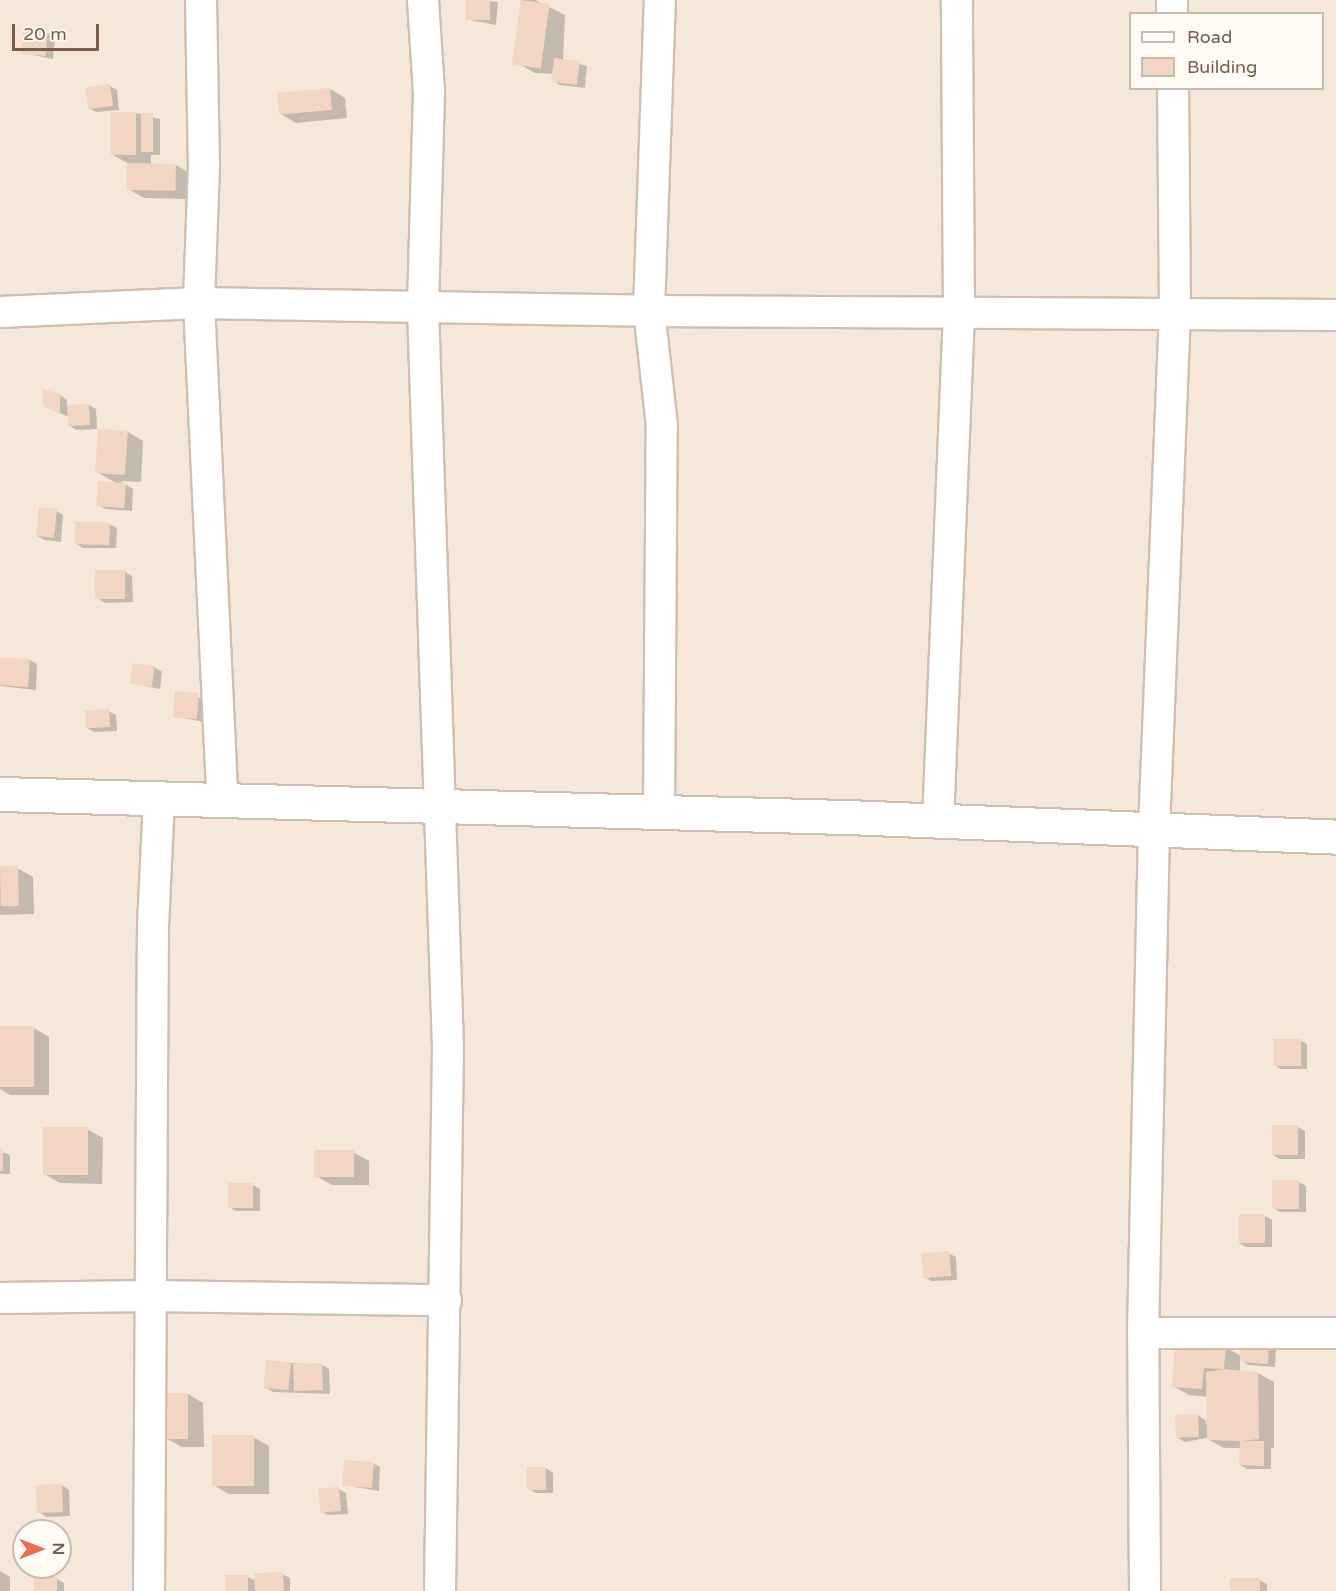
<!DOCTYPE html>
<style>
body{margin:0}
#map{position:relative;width:1336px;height:1591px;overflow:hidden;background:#fdf6ec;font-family:"Varela Round",sans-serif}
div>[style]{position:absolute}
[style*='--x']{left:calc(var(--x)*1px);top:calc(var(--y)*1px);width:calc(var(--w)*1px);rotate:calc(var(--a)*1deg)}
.residential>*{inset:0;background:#f5e8da}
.shadow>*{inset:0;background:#0003}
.building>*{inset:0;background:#f3d5c3;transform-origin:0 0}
.roads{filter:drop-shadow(2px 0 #d1beb0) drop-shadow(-2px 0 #d1beb0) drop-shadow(0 2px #d1beb0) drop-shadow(0 -2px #d1beb0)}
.minor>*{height:30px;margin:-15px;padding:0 15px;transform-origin:15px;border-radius:15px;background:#fff}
.tertiary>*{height:33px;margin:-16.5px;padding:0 16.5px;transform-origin:16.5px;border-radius:16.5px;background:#fff}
span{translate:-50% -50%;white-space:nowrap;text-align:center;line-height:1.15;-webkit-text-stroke:4.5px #fffaf3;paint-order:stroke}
.legend{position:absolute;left:1129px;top:12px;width:195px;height:78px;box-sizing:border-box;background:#fffaf3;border:2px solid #cabbb1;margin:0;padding:8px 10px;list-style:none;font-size:18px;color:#7a5c4d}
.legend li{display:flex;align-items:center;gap:12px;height:30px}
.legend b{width:30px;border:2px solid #cabbb1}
.north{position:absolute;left:12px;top:1519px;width:60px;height:60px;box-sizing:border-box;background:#fffaf3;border:2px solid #cabbb1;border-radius:50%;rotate:90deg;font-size:16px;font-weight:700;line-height:24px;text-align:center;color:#7a5c4d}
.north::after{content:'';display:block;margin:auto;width:21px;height:27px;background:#e76f51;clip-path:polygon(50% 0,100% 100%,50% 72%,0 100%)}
.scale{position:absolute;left:12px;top:24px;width:87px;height:27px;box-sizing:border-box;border:3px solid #7a5c4d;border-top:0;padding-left:8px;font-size:18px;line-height:21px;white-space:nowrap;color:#7a5c4d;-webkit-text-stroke:4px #fffaf3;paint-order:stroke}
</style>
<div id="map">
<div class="residential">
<i style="clip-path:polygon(evenodd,0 0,1336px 0,1336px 1591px,0 1591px,0 0,1130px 14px,1322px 14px,1322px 88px,1130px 88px,1130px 14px,0 0,24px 1531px,60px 1531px,60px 1567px,24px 1567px,24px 1531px)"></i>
</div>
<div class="shadow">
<i style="clip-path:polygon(467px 0,498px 2px,496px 25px,465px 19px)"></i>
<i style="clip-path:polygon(522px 0,535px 0,565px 15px,563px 60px,587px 66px,585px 88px,560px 85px,553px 81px,554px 74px,535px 73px,519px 64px)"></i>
<i style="clip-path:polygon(47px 32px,55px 37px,53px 59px,23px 53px)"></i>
<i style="clip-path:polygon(110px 86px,117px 90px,119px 110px,96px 112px,89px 108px)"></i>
<i style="clip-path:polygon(330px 89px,345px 98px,347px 118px,296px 123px,281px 114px)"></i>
<i style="clip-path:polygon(136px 113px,160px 119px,160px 155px,151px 155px,151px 165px,176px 165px,191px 174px,191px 199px,144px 198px,128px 189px,129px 164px,113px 155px)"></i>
<i style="clip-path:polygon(60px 395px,67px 400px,67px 406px,89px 405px,96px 409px,97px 429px,76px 430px,69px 425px,69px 417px,52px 410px)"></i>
<i style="clip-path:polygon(128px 432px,143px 441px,141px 482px,120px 481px,133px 489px,132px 511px,106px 509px,98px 505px,118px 484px,97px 472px)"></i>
<i style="clip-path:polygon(56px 511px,63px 515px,61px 542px,45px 540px,37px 536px)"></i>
<i style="clip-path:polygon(109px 524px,117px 528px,116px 548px,83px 548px,75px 543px)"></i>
<i style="clip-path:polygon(125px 572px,132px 576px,133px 602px,105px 603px,97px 598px)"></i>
<i style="clip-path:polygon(0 658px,30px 660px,37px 664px,36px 690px,0 686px)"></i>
<i style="clip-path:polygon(154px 667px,162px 672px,160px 689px,132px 683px)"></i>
<i style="clip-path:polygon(176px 693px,206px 699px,204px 722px,174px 716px)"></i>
<i style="clip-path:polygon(108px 711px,116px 715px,117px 731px,94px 732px,87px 728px)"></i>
<i style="clip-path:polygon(0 868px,17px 868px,33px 877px,34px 914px,0 915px)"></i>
<i style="clip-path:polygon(0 1028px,34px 1028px,49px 1037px,49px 1095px,10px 1095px,0 1089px)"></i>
<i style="clip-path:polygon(1300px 1040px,1307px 1044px,1307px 1069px,1281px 1069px,1274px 1065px)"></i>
<i style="clip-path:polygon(1298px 1127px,1305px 1131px,1305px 1159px,1280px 1159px,1273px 1155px)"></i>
<i style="clip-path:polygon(87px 1129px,103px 1138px,102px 1184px,60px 1183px,44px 1174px)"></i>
<i style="clip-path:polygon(0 1151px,10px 1155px,10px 1174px,0 1174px)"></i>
<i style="clip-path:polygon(353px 1152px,369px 1161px,369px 1185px,332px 1185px,316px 1176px)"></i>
<i style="clip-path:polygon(1299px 1182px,1306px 1186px,1306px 1212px,1280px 1212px,1273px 1208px)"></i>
<i style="clip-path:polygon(253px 1185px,260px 1189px,260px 1211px,236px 1211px,229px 1207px)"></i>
<i style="clip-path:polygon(1265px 1216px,1272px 1220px,1272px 1247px,1246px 1247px,1239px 1243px)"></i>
<i style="clip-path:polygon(948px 1253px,956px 1257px,957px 1280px,932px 1281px,924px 1277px)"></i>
<i style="clip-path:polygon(1269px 1346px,1276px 1350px,1275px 1367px,1248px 1365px,1240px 1360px,1240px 1372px,1258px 1373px,1274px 1382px,1274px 1448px,1271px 1448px,1271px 1469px,1247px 1469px,1240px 1465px,1241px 1448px,1224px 1448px,1206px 1438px,1185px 1442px,1178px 1438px,1198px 1415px,1205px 1420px,1208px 1429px,1208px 1397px,1189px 1395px,1173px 1386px,1225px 1347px,1241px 1356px)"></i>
<i style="clip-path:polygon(290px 1363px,322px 1365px,329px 1369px,330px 1394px,273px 1392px,265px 1387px)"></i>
<i style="clip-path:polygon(188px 1394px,203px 1403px,204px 1447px,182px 1447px,167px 1439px)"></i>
<i style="clip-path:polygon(253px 1437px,269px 1446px,269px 1494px,229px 1494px,213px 1485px)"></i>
<i style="clip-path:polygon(373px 1463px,380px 1467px,379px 1491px,344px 1485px)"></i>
<i style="clip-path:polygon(546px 1468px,553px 1473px,553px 1493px,536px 1493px,529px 1489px)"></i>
<i style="clip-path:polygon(62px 1485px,69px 1490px,70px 1516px,46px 1517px,39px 1512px)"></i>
<i style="clip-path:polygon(339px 1489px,346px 1493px,348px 1514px,328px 1515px,321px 1511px)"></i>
<i style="clip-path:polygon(0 1571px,10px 1577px,10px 1591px,0 1591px)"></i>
<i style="clip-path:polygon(282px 1574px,290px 1578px,290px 1591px,226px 1591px,248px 1577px,256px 1581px)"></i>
<i style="clip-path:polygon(57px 1579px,64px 1583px,64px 1591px,36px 1591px)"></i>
<i style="clip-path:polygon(1259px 1580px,1267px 1584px,1267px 1591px,1231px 1591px)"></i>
</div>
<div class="building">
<i style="left:465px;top:0;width:25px;height:20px"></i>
<i style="left:521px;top:0;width:29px;height:65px;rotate:8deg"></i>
<i style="left:23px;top:29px;width:25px;height:25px;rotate:5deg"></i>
<i style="left:554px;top:58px;width:26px;height:24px;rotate:7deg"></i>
<i style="left:110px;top:84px;width:22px;height:25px;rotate:82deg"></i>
<i style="left:330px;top:88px;width:22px;height:53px;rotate:85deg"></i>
<i style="left:111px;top:112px;width:25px;height:43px"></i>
<i style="left:153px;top:113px;width:39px;height:12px;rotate:90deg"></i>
<i style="left:127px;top:163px;width:49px;height:27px;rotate:1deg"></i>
<i style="clip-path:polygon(42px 389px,60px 394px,60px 414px,43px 406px)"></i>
<i style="left:89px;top:404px;width:21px;height:22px;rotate:87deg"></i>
<i style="left:98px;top:429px;width:30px;height:44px;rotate:4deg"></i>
<i style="left:98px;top:481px;width:28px;height:25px;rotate:4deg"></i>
<i style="left:39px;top:507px;width:18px;height:29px;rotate:6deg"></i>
<i style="left:75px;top:521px;width:35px;height:23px;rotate:2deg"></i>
<i style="left:95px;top:570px;width:30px;height:29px"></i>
<i style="left:0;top:657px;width:30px;height:28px;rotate:4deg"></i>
<i style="left:133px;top:663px;width:22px;height:21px;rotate:8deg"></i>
<i style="left:175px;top:691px;width:24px;height:26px;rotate:5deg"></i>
<i style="left:109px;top:709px;width:18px;height:24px;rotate:87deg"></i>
<i style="left:18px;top:866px;width:40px;height:18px;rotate:89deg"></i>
<i style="left:0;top:1026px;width:34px;height:61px"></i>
<i style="left:1273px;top:1039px;width:28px;height:27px"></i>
<i style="left:1272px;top:1125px;width:26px;height:30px"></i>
<i style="left:43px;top:1127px;width:45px;height:48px"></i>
<i style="left:0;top:1149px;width:3px;height:22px"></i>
<i style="left:354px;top:1150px;width:27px;height:40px;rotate:90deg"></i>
<i style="left:1272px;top:1180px;width:27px;height:29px"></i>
<i style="left:228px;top:1183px;width:25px;height:25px"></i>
<i style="left:1239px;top:1214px;width:26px;height:29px"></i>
<i style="left:949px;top:1251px;width:25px;height:28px;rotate:85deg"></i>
<i style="clip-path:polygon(1175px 1342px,1226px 1345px,1224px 1369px,1204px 1368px,1202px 1389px,1172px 1387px)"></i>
<i style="left:1241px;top:1343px;width:28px;height:19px;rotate:4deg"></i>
<i style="left:266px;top:1360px;width:25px;height:28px;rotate:5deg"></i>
<i style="left:322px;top:1363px;width:27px;height:29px;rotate:88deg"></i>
<i style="clip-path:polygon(1224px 1369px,1258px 1372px,1259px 1439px,1243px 1441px,1264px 1441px,1264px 1466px,1239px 1465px,1240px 1441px,1207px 1440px,1206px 1372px)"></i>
<i style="left:164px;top:1393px;width:24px;height:46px"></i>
<i style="left:1198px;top:1414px;width:23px;height:23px;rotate:88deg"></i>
<i style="left:212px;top:1435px;width:42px;height:51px"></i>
<i style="left:344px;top:1460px;width:30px;height:26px;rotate:4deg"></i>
<i style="left:527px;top:1467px;width:19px;height:23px"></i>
<i style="left:62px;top:1484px;width:28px;height:26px;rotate:88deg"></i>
<i style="left:339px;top:1487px;width:24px;height:21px;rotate:85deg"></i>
<i style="left:283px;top:1572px;width:19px;height:29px;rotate:87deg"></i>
<i style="left:225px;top:1575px;width:23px;height:16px"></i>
<i style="left:34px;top:1577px;width:23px;height:14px"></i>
<i style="left:1230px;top:1578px;width:30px;height:13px"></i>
</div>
<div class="roads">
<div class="minor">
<i style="--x:201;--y:0;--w:165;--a:89"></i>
<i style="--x:204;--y:165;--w:138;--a:92.1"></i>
<i style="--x:199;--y:303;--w:496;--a:87.3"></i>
<i style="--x:423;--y:0;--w:92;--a:86.3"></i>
<i style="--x:429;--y:92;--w:217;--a:91.6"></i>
<i style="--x:423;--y:309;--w:737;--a:88.06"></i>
<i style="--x:448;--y:1046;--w:545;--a:90.84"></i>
<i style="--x:1172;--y:0;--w:14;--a:90"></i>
<i style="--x:0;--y:312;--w:199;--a:-2.6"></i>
<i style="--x:199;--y:303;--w:450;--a:1"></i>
<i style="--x:649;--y:311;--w:687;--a:0.33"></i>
<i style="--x:659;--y:812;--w:386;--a:-89.6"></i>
<i style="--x:662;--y:426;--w:116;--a:-96.4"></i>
<i style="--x:649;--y:311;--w:311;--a:-88"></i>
<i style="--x:938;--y:822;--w:510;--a:-87.64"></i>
<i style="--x:959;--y:312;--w:312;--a:-90.4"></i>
<i style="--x:0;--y:1298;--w:149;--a:-0.8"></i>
<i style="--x:149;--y:1296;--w:297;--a:0.8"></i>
<i style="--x:1143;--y:1333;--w:193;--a:0"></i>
<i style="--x:149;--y:1591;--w:665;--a:-89.66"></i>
<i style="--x:153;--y:926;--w:129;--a:-87.3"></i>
<i style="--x:1145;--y:1591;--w:258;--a:-90.4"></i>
<i style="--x:1143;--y:1333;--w:503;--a:-88.75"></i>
<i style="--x:1154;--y:830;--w:519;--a:-87.68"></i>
<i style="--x:1175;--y:311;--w:223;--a:-90.5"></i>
</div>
<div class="tertiary">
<i style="--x:0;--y:794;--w:847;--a:1.56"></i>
<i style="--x:847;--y:817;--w:489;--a:2.3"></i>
</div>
</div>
<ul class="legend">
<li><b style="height:8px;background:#fff"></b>Road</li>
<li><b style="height:16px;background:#f3d5c3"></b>Building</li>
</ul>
<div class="north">N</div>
<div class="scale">20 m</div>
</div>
